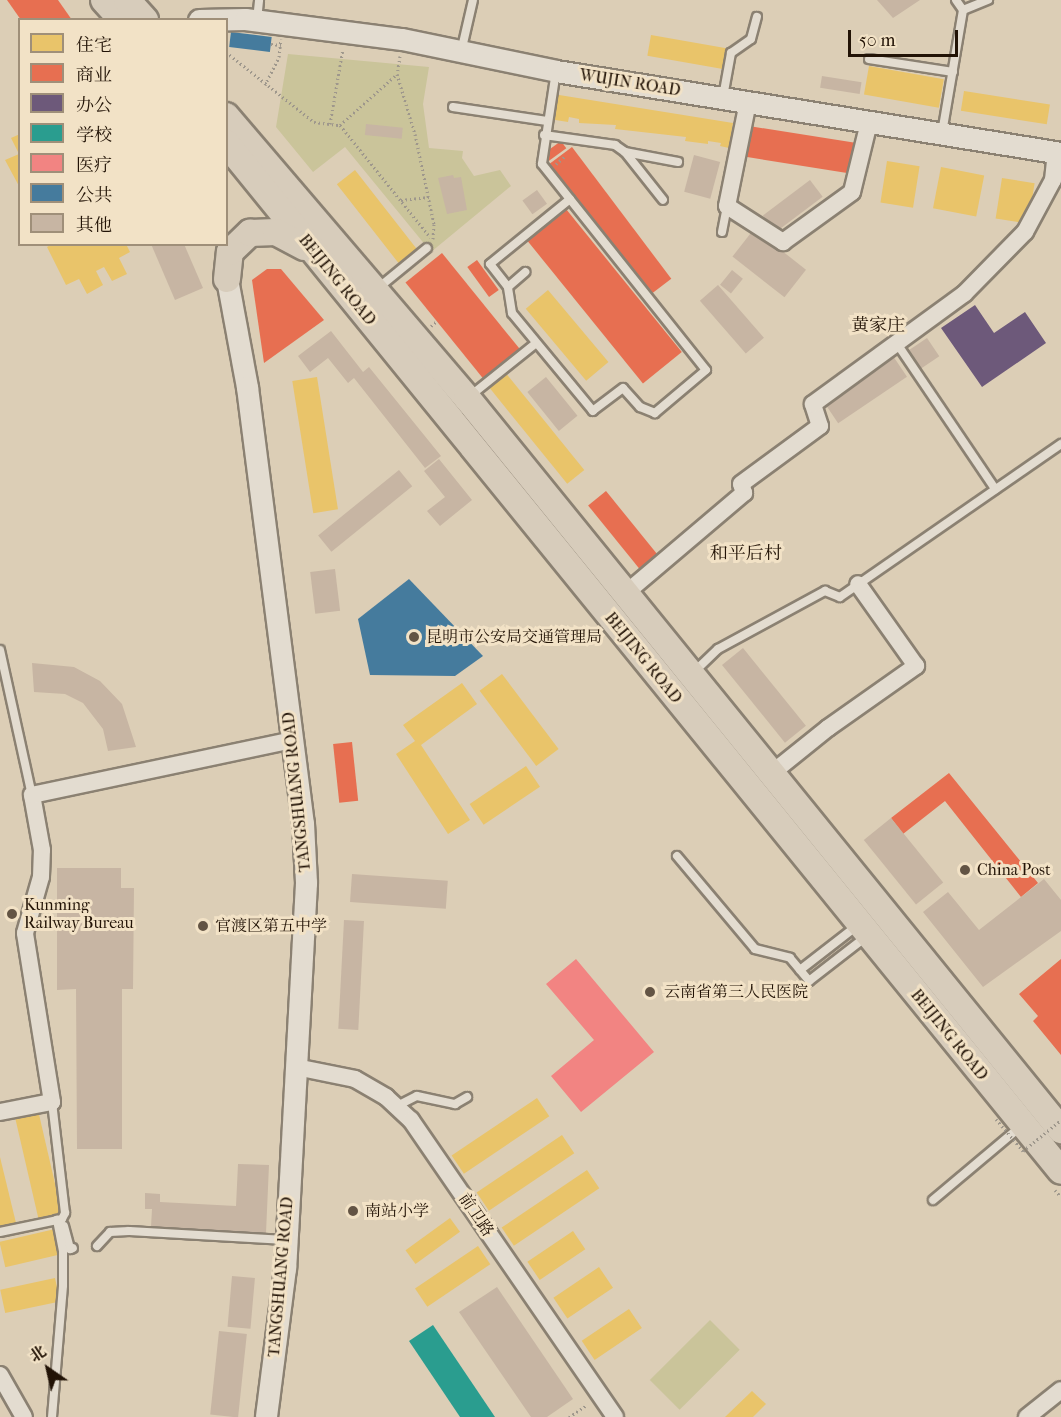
<!DOCTYPE html>
<meta charset="utf-8">
<style>
body{margin:0}
#map{position:relative;width:1061px;height:1417px;overflow:hidden;background:#dcceb6;font-family:"IM FELL French Canon","Noto Serif SC",serif}
div>[style]{position:absolute}
[style*='--x']{left:calc(var(--x)*1px);top:calc(var(--y)*1px);width:calc(var(--w)*1px);rotate:calc(var(--a)*1deg)}
.green>*{inset:0;background:#cac49a;transform-origin:0 0}
.homes>*{inset:0;background:#e9c46a;transform-origin:0 0}
.shops>*{inset:0;background:#e76f51;transform-origin:0 0}
.offices>*{inset:0;background:#6d597a}
.schools>*{inset:0;background:#2a9d8f}
.health>*{inset:0;background:#f28482}
.public>*{inset:0;background:#457b9d;transform-origin:0 0}
.building>*{inset:0;background:#c7b5a3;transform-origin:0 0}
.path>*{height:3px;margin-top:-1.5px;transform-origin:0;background:repeating-linear-gradient(90deg,#9e978c 0 1.5px,transparent 0 4.5px)}
.roads{filter:drop-shadow(2px 0 #8b8172) drop-shadow(-2px 0 #8b8172) drop-shadow(0 2px #8b8172) drop-shadow(0 -2px #8b8172)}
.service>*{height:8px;margin:-4px;padding:0 4px;transform-origin:4px;border-radius:4px;background:#e3dcd0}
.minor>*{height:16px;margin:-8px;padding:0 8px;transform-origin:8px;border-radius:8px;background:#e3dcd0}
.tertiary>*{height:21px;margin:-10.5px;padding:0 10.5px;transform-origin:10.5px;border-radius:10.5px;background:#e3dcd0}
.primary>*{height:26px;margin:-13px;padding:0 13px;transform-origin:13px;border-radius:13px;background:#d7ccbb}
.path-bridge>*{height:3px;margin-top:-1.5px;transform-origin:0;background:repeating-linear-gradient(90deg,#9e978c 0 1.5px,transparent 0 4.5px)}
.dots>*{width:16px;height:16px;translate:-50% -50%;box-sizing:border-box;border:3px solid #f2e2c6;border-radius:50%}
span{translate:-50% -50%;white-space:nowrap;text-align:center;line-height:1.15;-webkit-text-stroke:6px #f2e2c6;paint-order:stroke}
.street-label{font-size:16px;color:#221306}
.poi-label{font-size:16px;color:#221306}
.left{translate:0 -50%;text-align:left}
.neighbourhood-label{font-size:18px;color:#221306}
.legend{position:absolute;left:18px;top:18px;width:210px;height:228px;box-sizing:border-box;background:#f2e2c6;border:2px solid #9f8f79;margin:0;padding:8px 10px;list-style:none;font-size:18px;color:#221306}
.legend li{display:flex;align-items:center;gap:12px;height:30px}
.legend b{width:30px;border:2px solid #9f8f79}
.north{position:absolute;left:18px;top:1339px;width:60px;height:60px;-webkit-text-stroke:4px #f2e2c6;paint-order:stroke;rotate:326deg;font-size:16px;font-weight:700;line-height:24px;text-align:center;color:#221306}
.north::after{content:'';display:block;margin:auto;width:21px;height:27px;background:#221306;clip-path:polygon(50% 0,100% 100%,50% 72%,0 100%)}
.scale{position:absolute;left:848px;top:30px;width:110px;height:27px;box-sizing:border-box;border:3px solid #221306;border-top:0;padding-left:8px;font-size:18px;line-height:21px;white-space:nowrap;color:#221306;-webkit-text-stroke:4px #f2e2c6;paint-order:stroke}
</style>
<div id="map">
<div class="green">
<i style="clip-path:polygon(288px 54px,429px 67px,423px 104px,429px 148px,463px 151px,462px 158px,474px 176px,500px 170px,511px 186px,431px 252px,345px 147px,313px 172px,276px 127px)"></i>
<i style="left:710px;top:1320px;width:42px;height:85px;rotate:45deg"></i>
</div>
<div class="homes">
<i style="left:651px;top:35px;width:78px;height:21px;rotate:10deg"></i>
<i style="left:869px;top:66px;width:76px;height:29px;rotate:10deg"></i>
<i style="left:964px;top:91px;width:87px;height:20px;rotate:9deg"></i>
<i style="clip-path:polygon(553px 94px,733px 123px,729px 148px,720px 146px,721px 143px,708px 141px,708px 144px,685px 141px,686px 137px,615px 129px,616px 125px,579px 123px,579px 119px,569px 117px,568px 122px,549px 119px)"></i>
<i style="clip-path:polygon(20px 134px,20px 188px,5px 160px,19px 154px,11px 138px)"></i>
<i style="left:887px;top:161px;width:33px;height:42px;rotate:9deg"></i>
<i style="left:941px;top:167px;width:44px;height:42px;rotate:11deg"></i>
<i style="left:355px;top:170px;width:101px;height:23px;rotate:52deg"></i>
<i style="left:1002px;top:178px;width:33px;height:41px;rotate:9deg"></i>
<i style="clip-path:polygon(52px 244px,126px 244px,130px 252px,119px 258px,127px 274px,112px 281px,104px 267px,96px 271px,103px 285px,87px 294px,79px 279px,66px 285px,47px 247px)"></i>
<i style="left:548px;top:290px;width:94px;height:29px;rotate:50deg"></i>
<i style="left:505px;top:372px;width:126px;height:22px;rotate:51deg"></i>
<i style="left:317px;top:377px;width:134px;height:25px;rotate:81deg"></i>
<i style="left:502px;top:674px;width:94px;height:28px;rotate:53deg"></i>
<i style="clip-path:polygon(462px 683px,477px 704px,421px 745px,470px 820px,448px 834px,396px 754px,415px 741px,403px 725px)"></i>
<i style="left:526px;top:766px;width:25px;height:68px;rotate:56deg"></i>
<i style="left:537px;top:1098px;width:22px;height:103px;rotate:56deg"></i>
<i style="left:38px;top:1110px;width:106px;height:24px;rotate:77deg"></i>
<i style="left:562px;top:1135px;width:22px;height:103px;rotate:56deg"></i>
<i style="clip-path:polygon(0 1157px,16px 1223px,0 1227px)"></i>
<i style="left:587px;top:1170px;width:22px;height:103px;rotate:56deg"></i>
<i style="left:450px;top:1218px;width:17px;height:55px;rotate:54deg"></i>
<i style="left:55px;top:1229px;width:26px;height:57px;rotate:77deg"></i>
<i style="left:573px;top:1231px;width:22px;height:55px;rotate:56deg"></i>
<i style="left:478px;top:1246px;width:22px;height:76px;rotate:56deg"></i>
<i style="left:599px;top:1267px;width:25px;height:55px;rotate:56deg"></i>
<i style="left:55px;top:1278px;width:24px;height:56px;rotate:78deg"></i>
<i style="left:629px;top:1309px;width:23px;height:57px;rotate:56deg"></i>
<i style="clip-path:polygon(752px 1391px,766px 1404px,753px 1417px,725px 1417px)"></i>
</div>
<div class="shops">
<i style="clip-path:polygon(7px 0,58px 0,72px 20px,21px 20px)"></i>
<i style="left:749px;top:126px;width:109px;height:31px;rotate:9deg"></i>
<i style="left:561px;top:141px;width:9px;height:23px;rotate:54deg"></i>
<i style="left:572px;top:147px;width:165px;height:28px;rotate:53deg"></i>
<i style="left:566px;top:209px;width:184px;height:50px;rotate:51deg"></i>
<i style="left:442px;top:253px;width:124px;height:47px;rotate:51deg"></i>
<i style="left:477px;top:260px;width:37px;height:12px;rotate:54deg"></i>
<i style="clip-path:polygon(267px 269px,281px 269px,324px 320px,264px 363px,252px 280px)"></i>
<i style="left:606px;top:491px;width:85px;height:23px;rotate:51deg"></i>
<i style="left:352px;top:742px;width:59px;height:19px;rotate:84deg"></i>
<i style="clip-path:polygon(949px 773px,1038px 883px,1021px 897px,945px 801px,903px 834px,891px 818px)"></i>
<i style="clip-path:polygon(1061px 959px,1061px 1055px,1033px 1021px,1038px 1016px,1019px 994px)"></i>
</div>
<div class="offices">
<i style="clip-path:polygon(975px 305px,994px 333px,1025px 312px,1046px 343px,982px 387px,941px 328px)"></i>
</div>
<div class="schools">
<i style="clip-path:polygon(433px 1325px,495px 1417px,460px 1417px,409px 1341px)"></i>
</div>
<div class="health">
<i style="clip-path:polygon(576px 959px,654px 1052px,581px 1112px,551px 1076px,594px 1040px,546px 984px)"></i>
</div>
<div class="public">
<i style="left:231px;top:32px;width:41px;height:15px;rotate:7deg"></i>
<i style="clip-path:polygon(409px 579px,483px 656px,455px 676px,370px 675px,358px 619px)"></i>
</div>
<div class="building">
<i style="clip-path:polygon(877px 0,920px 0,893px 18px)"></i>
<i style="left:822px;top:76px;width:40px;height:12px;rotate:9deg"></i>
<i style="left:366px;top:124px;width:37px;height:11px;rotate:6deg"></i>
<i style="left:694px;top:155px;width:27px;height:38px;rotate:15deg"></i>
<i style="clip-path:polygon(453px 175px,454px 178px,461px 177px,467px 210px,447px 214px,438px 178px)"></i>
<i style="left:810px;top:180px;width:21px;height:59px;rotate:53deg"></i>
<i style="left:537px;top:190px;width:17px;height:18px;rotate:54deg"></i>
<i style="left:754px;top:229px;width:66px;height:35px;rotate:38deg"></i>
<i style="clip-path:polygon(151px 244px,184px 244px,203px 288px,175px 300px)"></i>
<i style="left:732px;top:270px;width:14px;height:19px;rotate:39deg"></i>
<i style="left:718px;top:285px;width:70px;height:24px;rotate:49deg"></i>
<i style="clip-path:polygon(331px 331px,363px 372px,369px 367px,441px 456px,425px 468px,354px 378px,348px 383px,328px 358px,310px 372px,298px 356px)"></i>
<i style="left:927px;top:338px;width:22px;height:26px;rotate:56deg"></i>
<i style="left:893px;top:356px;width:25px;height:83px;rotate:56deg"></i>
<i style="left:546px;top:377px;width:50px;height:24px;rotate:51deg"></i>
<i style="clip-path:polygon(439px 459px,472px 500px,440px 526px,427px 511px,445px 497px,424px 471px)"></i>
<i style="left:399px;top:470px;width:21px;height:104px;rotate:51deg"></i>
<i style="left:335px;top:569px;width:42px;height:25px;rotate:83deg"></i>
<i style="left:743px;top:648px;width:100px;height:27px;rotate:51deg"></i>
<i style="clip-path:polygon(32px 663px,74px 667px,100px 681px,122px 704px,136px 747px,108px 751px,103px 729px,83px 703px,65px 694px,34px 692px)"></i>
<i style="left:891px;top:818px;width:83px;height:35px;rotate:51deg"></i>
<i style="clip-path:polygon(57px 868px,121px 868px,121px 888px,134px 888px,133px 989px,122px 989px,122px 1149px,77px 1149px,76px 989px,57px 990px)"></i>
<i style="left:352px;top:874px;width:96px;height:28px;rotate:4deg"></i>
<i style="clip-path:polygon(1044px 879px,1061px 900px,1061px 931px,983px 987px,923px 912px,948px 892px,979px 930px)"></i>
<i style="left:344px;top:920px;width:20px;height:109px;rotate:3deg"></i>
<i style="clip-path:polygon(238px 1164px,269px 1165px,266px 1233px,151px 1227px,152px 1209px,145px 1209px,145px 1193px,160px 1194px,160px 1202px,236px 1206px)"></i>
<i style="left:232px;top:1276px;width:23px;height:51px;rotate:5deg"></i>
<i style="clip-path:polygon(497px 1287px,573px 1399px,547px 1417px,531px 1417px,459px 1312px)"></i>
<i style="left:219px;top:1331px;width:28px;height:84px;rotate:6deg"></i>
</div>
<div class="path">
<i style="--x:271;--y:44;--w:10;--a:6"></i>
<i style="--x:226;--y:52;--w:112;--a:38.5"></i>
<i style="--x:314;--y:122;--w:26;--a:7"></i>
<i style="--x:340;--y:125;--w:144;--a:51.2"></i>
<i style="--x:400;--y:56;--w:18;--a:99"></i>
<i style="--x:397;--y:74;--w:63;--a:73.3"></i>
<i style="--x:415;--y:134;--w:92;--a:78.1"></i>
<i style="--x:434;--y:224;--w:15;--a:94"></i>
<i style="--x:265;--y:85;--w:31;--a:-63"></i>
<i style="--x:279;--y:57;--w:18;--a:-84"></i>
<i style="--x:330;--y:124;--w:76;--a:-80.2"></i>
<i style="--x:340;--y:125;--w:76;--a:-41.8"></i>
<i style="--x:556;--y:164;--w:11;--a:-41"></i>
<i style="--x:401;--y:200;--w:28;--a:-6"></i>
<i style="--x:431;--y:326;--w:8;--a:-40"></i>
<i style="--x:1055;--y:1190;--w:9;--a:49"></i>
<i style="--x:569;--y:1417;--w:22;--a:-34"></i>
</div>
<div class="roads">
<div class="service">
<i style="--x:963;--y:10;--w:27;--a:-22"></i>
<i style="--x:257;--y:20;--w:20;--a:-84"></i>
<i style="--x:461;--y:52;--w:53;--a:-77"></i>
<i style="--x:869;--y:59;--w:85;--a:8.8"></i>
<i style="--x:556;--y:71;--w:94;--a:98.6"></i>
<i style="--x:542;--y:164;--w:263;--a:51.5"></i>
<i style="--x:706;--y:370;--w:67;--a:139.9"></i>
<i style="--x:655;--y:413;--w:16;--a:-158"></i>
<i style="--x:640;--y:407;--w:25;--a:-132"></i>
<i style="--x:623;--y:388;--w:38;--a:143"></i>
<i style="--x:593;--y:411;--w:127;--a:-129.6"></i>
<i style="--x:512;--y:313;--w:26;--a:-99"></i>
<i style="--x:508;--y:287;--w:29;--a:-128"></i>
<i style="--x:490;--y:264;--w:103;--a:-39.1"></i>
<i style="--x:723;--y:97;--w:45;--a:-79.7"></i>
<i style="--x:731;--y:53;--w:24;--a:-35"></i>
<i style="--x:751;--y:39;--w:23;--a:-75"></i>
<i style="--x:453;--y:107;--w:95;--a:8.5"></i>
<i style="--x:942;--y:133;--w:125;--a:-80.3"></i>
<i style="--x:963;--y:10;--w:12;--a:-125"></i>
<i style="--x:544;--y:135;--w:72;--a:8"></i>
<i style="--x:615;--y:145;--w:12;--a:35"></i>
<i style="--x:625;--y:152;--w:54;--a:10.7"></i>
<i style="--x:625;--y:152;--w:61;--a:51.6"></i>
<i style="--x:722;--y:232;--w:26;--a:-79"></i>
<i style="--x:508;--y:287;--w:23;--a:-41"></i>
<i style="--x:378;--y:288;--w:63;--a:-39.2"></i>
<i style="--x:898;--y:345;--w:174;--a:56"></i>
<i style="--x:470;--y:396;--w:83;--a:-38.7"></i>
<i style="--x:0;--y:650;--w:148;--a:77.6"></i>
<i style="--x:694;--y:672;--w:33;--a:-44"></i>
<i style="--x:718;--y:649;--w:122;--a:-28.5"></i>
<i style="--x:825;--y:591;--w:16;--a:22"></i>
<i style="--x:840;--y:597;--w:269;--a:-34.7"></i>
<i style="--x:677;--y:856;--w:121;--a:50"></i>
<i style="--x:755;--y:949;--w:36;--a:14"></i>
<i style="--x:790;--y:958;--w:30;--a:50"></i>
<i style="--x:809;--y:981;--w:73;--a:-37.8"></i>
<i style="--x:800;--y:970;--w:73;--a:-37.8"></i>
<i style="--x:397;--y:1106;--w:22;--a:-27"></i>
<i style="--x:417;--y:1096;--w:39;--a:12"></i>
<i style="--x:455;--y:1104;--w:14;--a:-30"></i>
<i style="--x:933;--y:1200;--w:114;--a:-40"></i>
<i style="--x:64;--y:1226;--w:24;--a:75"></i>
<i style="--x:70;--y:1249;--w:3;--a:-18"></i>
<i style="--x:0;--y:1232;--w:63;--a:-11.8"></i>
<i style="--x:62;--y:1219;--w:7;--a:-63"></i>
<i style="--x:65;--y:1213;--w:112;--a:-96.7"></i>
<i style="--x:97;--y:1246;--w:19;--a:-47"></i>
<i style="--x:110;--y:1232;--w:19;--a:-3"></i>
<i style="--x:129;--y:1231;--w:157;--a:3.3"></i>
<i style="--x:52;--y:1417;--w:132;--a:-85.2"></i>
<i style="--x:63;--y:1285;--w:34;--a:-90"></i>
<i style="--x:63;--y:1251;--w:32;--a:-101"></i>
</div>
<div class="minor">
<i style="--x:748;--y:102;--w:106;--a:101.4"></i>
<i style="--x:727;--y:206;--w:67;--a:32.7"></i>
<i style="--x:783;--y:242;--w:85;--a:-35.9"></i>
<i style="--x:852;--y:192;--w:72;--a:-76.3"></i>
<i style="--x:626;--y:593;--w:155;--a:-40.3"></i>
<i style="--x:744;--y:493;--w:9;--a:-108"></i>
<i style="--x:741;--y:484;--w:98;--a:-36.3"></i>
<i style="--x:820;--y:426;--w:23;--a:-108"></i>
<i style="--x:813;--y:404;--w:187;--a:-36.1"></i>
<i style="--x:964;--y:294;--w:87;--a:-45.5"></i>
<i style="--x:1025;--y:232;--w:59;--a:-61.7"></i>
<i style="--x:1053;--y:180;--w:28;--a:-84"></i>
<i style="--x:772;--y:773;--w:72;--a:-38.8"></i>
<i style="--x:828;--y:728;--w:108;--a:-35.2"></i>
<i style="--x:916;--y:666;--w:100;--a:-125.3"></i>
<i style="--x:296;--y:1067;--w:60;--a:11.5"></i>
<i style="--x:355;--y:1079;--w:36;--a:30"></i>
<i style="--x:386;--y:1097;--w:34;--a:43"></i>
<i style="--x:411;--y:1120;--w:360;--a:55.5"></i>
<i style="--x:0;--y:1112;--w:53;--a:-10.9"></i>
<i style="--x:52;--y:1102;--w:171;--a:-99.1"></i>
<i style="--x:25;--y:933;--w:58;--a:-74.1"></i>
<i style="--x:41;--y:877;--w:27;--a:-88"></i>
<i style="--x:42;--y:850;--w:56;--a:-100.3"></i>
<i style="--x:32;--y:795;--w:267;--a:-11.9"></i>
<i style="--x:0;--y:1375;--w:48;--a:60.3"></i>
<i style="--x:1027;--y:1417;--w:43;--a:-38.5"></i>
</div>
<div class="tertiary">
<i style="--x:199;--y:20;--w:46;--a:-1.2"></i>
<i style="--x:245;--y:19;--w:158;--a:7.3"></i>
<i style="--x:402;--y:39;--w:157;--a:11.7"></i>
<i style="--x:556;--y:71;--w:512;--a:9.22"></i>
<i style="--x:227;--y:279;--w:110;--a:79.5"></i>
<i style="--x:247;--y:387;--w:440;--a:82.7"></i>
<i style="--x:303;--y:823;--w:60;--a:87.1"></i>
<i style="--x:306;--y:883;--w:386;--a:93.1"></i>
<i style="--x:285;--y:1268;--w:150;--a:97.3"></i>
</div>
<div class="primary">
<i style="--x:104;--y:0;--w:27;--a:48"></i>
<i style="--x:127;--y:0;--w:27;--a:48"></i>
<i style="--x:226;--y:116;--w:371;--a:49.5"></i>
<i style="--x:467;--y:398;--w:943;--a:50.94"></i>
<i style="--x:226;--y:143;--w:1324;--a:50.91"></i>
<i style="--x:227;--y:279;--w:27;--a:-84"></i>
<i style="--x:230;--y:252;--w:28;--a:-44"></i>
<i style="--x:250;--y:233;--w:26;--a:-2"></i>
<i style="--x:276;--y:232;--w:32;--a:28"></i>
</div>
</div>
<div class="path-bridge">
<i style="--x:996;--y:1119;--w:42;--a:49.8"></i>
<i style="--x:1023;--y:1151;--w:49;--a:-39.2"></i>
</div>
<div class="dots">
<i style="left:414px;top:637px;background:#635444"></i>
<i style="left:965px;top:870px;background:#635444"></i>
<i style="left:12px;top:914px;background:#635444"></i>
<i style="left:203px;top:926px;background:#635444"></i>
<i style="left:650px;top:992px;background:#635444"></i>
<i style="left:353px;top:1211px;background:#635444"></i>
</div>
<div class="street-label">
<span style="left:630px;top:83px;rotate:9deg">WUJIN ROAD</span>
<span style="left:337px;top:280px;rotate:51deg">BEIJING ROAD</span>
<span style="left:643px;top:658px;rotate:51deg">BEIJING ROAD</span>
<span style="left:297px;top:792px;rotate:-96deg">TANGSHUANG ROAD</span>
<span style="left:949px;top:1035px;rotate:51deg">BEIJING ROAD</span>
<span style="left:476px;top:1215px;rotate:56deg">前卫路</span>
<span style="left:281px;top:1277px;rotate:-85deg">TANGSHUANG ROAD</span>
</div>
<div class="poi-label">
<span class="left" style="left:426px;top:637px">昆明市公安局交通管理局</span>
<span class="left" style="left:977px;top:870px">China Post</span>
<span class="left" style="left:24px;top:914px">Kunming<br>Railway Bureau</span>
<span class="left" style="left:215px;top:926px">官渡区第五中学</span>
<span class="left" style="left:664px;top:992px">云南省第三人民医院</span>
<span class="left" style="left:365px;top:1211px">南站小学</span>
</div>
<div class="neighbourhood-label">
<span style="left:878px;top:326px">黄家庄</span>
<span style="left:746px;top:554px">和平后村</span>
</div>
<ul class="legend">
<li><b style="height:16px;background:#e9c46a"></b>住宅</li>
<li><b style="height:16px;background:#e76f51"></b>商业</li>
<li><b style="height:16px;background:#6d597a"></b>办公</li>
<li><b style="height:16px;background:#2a9d8f"></b>学校</li>
<li><b style="height:16px;background:#f28482"></b>医疗</li>
<li><b style="height:16px;background:#457b9d"></b>公共</li>
<li><b style="height:16px;background:#c7b5a3"></b>其他</li>
</ul>
<div class="north">北</div>
<div class="scale">50 m</div>
</div>
